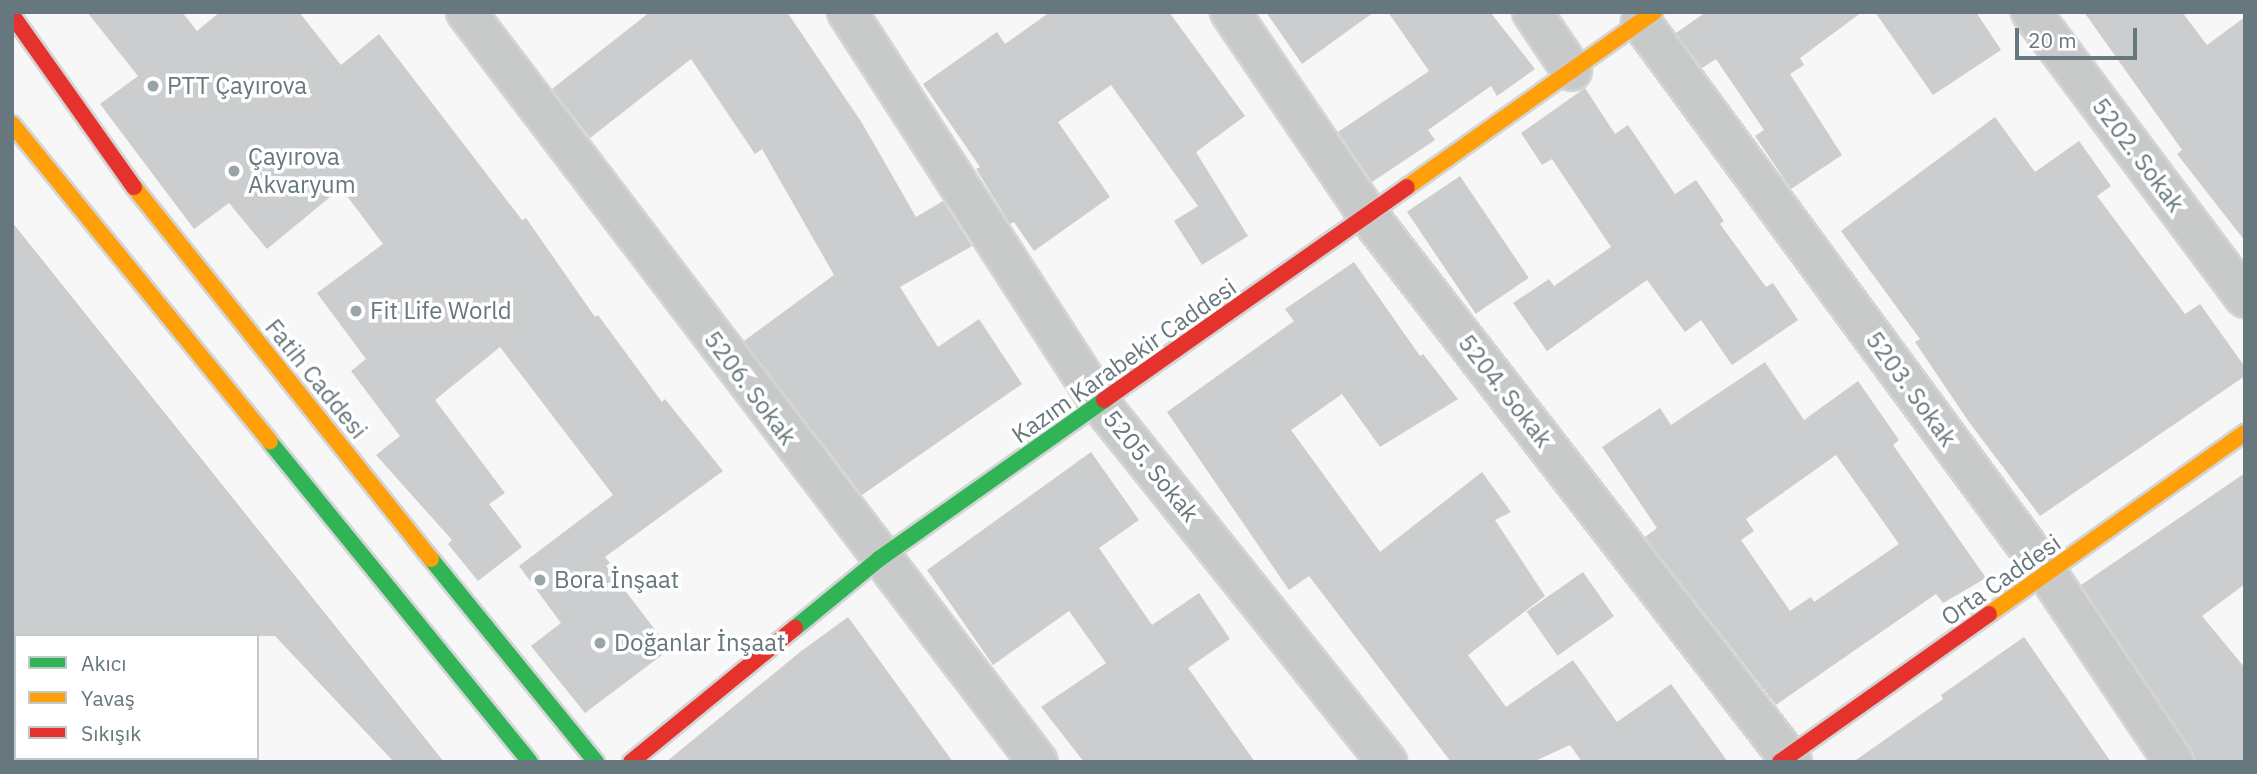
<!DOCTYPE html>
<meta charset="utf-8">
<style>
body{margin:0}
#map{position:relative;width:2257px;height:774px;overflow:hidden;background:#f7f7f7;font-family:"IBM Plex Sans",sans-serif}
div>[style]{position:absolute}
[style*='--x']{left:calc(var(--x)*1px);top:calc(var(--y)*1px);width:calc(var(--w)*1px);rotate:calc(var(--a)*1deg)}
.building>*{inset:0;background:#cbcdce;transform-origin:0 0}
.roads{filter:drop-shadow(2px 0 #d3d4d5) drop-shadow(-2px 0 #d3d4d5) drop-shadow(0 2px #d3d4d5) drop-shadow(0 -2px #d3d4d5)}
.street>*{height:38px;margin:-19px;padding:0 19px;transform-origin:19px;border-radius:19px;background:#c8caca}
.fast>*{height:16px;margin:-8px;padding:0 8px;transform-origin:8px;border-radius:8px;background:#30b455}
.slow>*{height:16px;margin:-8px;padding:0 8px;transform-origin:8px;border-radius:8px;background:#ff9f0a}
.jam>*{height:16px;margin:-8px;padding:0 8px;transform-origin:8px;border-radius:8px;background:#e5322d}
.dots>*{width:19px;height:19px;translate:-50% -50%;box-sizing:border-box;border:4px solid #fff;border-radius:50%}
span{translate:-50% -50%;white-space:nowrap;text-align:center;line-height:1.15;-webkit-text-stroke:7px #fff;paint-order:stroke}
.poi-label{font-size:24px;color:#66777e}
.left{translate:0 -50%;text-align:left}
.street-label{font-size:24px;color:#66777e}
.frame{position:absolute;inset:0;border:14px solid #66777e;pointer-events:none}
.legend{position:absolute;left:14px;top:634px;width:245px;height:126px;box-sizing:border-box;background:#fff;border:2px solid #c2c9cb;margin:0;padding:9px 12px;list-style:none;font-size:21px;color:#66777e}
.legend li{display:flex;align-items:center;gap:14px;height:35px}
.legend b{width:35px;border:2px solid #c2c9cb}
.scale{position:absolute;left:2015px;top:28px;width:122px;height:32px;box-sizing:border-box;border:4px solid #66777e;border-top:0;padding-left:9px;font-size:21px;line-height:24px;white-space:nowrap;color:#66777e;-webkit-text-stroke:5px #fff;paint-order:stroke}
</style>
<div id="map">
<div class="building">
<i style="clip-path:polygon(87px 12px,182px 12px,197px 31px,220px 12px,299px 12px,341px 65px,379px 34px,522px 220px,526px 218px,595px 317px,598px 315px,662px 402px,665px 399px,723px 471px,605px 557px,610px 563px,606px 566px,670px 649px,585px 713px,531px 646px,561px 623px,519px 566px,613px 495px,500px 347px,435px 400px,505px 493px,489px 504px,522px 547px,478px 581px,448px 544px,452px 540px,376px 455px,400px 436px,351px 371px,366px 359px,317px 293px,383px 244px,341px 188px,267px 249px,229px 203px,194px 229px,100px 104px,138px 76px)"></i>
<i style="clip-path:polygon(650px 12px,787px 12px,862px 123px,916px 217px,943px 201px,972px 246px,900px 287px,938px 347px,979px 319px,1022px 384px,862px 495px,744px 341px,834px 275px,762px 149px,755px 154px,691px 59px,590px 138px,552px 89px)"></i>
<i style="clip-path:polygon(1050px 12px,1169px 12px,1245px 116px,1196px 152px,1248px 236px,1202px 265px,1174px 221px,1198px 206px,1111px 85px,1058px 122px,1110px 197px,1034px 251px,1014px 222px,1010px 224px,976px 169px,980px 167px,923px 84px,997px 32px,1005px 44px)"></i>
<i style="clip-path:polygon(1266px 12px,1374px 12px,1302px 64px)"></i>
<i style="clip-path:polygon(1388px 12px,1490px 12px,1535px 69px,1497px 96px,1491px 86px,1428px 130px,1435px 140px,1372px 182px,1338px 132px,1429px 71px)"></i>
<i style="clip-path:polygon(1706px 12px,1862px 12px,1800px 58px,1804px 65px,1790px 74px,1842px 155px,1791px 189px,1755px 136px,1764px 130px,1716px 59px,1702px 68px,1676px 33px)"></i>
<i style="clip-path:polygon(1875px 12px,1976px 12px,2001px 50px,1933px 95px)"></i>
<i style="clip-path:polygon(2084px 12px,2182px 12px,2207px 45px,2245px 17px,2245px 241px,2177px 154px,2182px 150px)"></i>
<i style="clip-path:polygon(1585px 88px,1615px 134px,1628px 125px,1675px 194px,1696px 180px,1724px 221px,1720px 224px,1766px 287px,1773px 283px,1798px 320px,1732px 365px,1701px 320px,1685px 332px,1647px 280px,1547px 351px,1513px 303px,1549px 279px,1554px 286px,1611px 247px,1552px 159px,1542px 165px,1521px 133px)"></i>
<i style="clip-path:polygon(1995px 117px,2035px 172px,2079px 141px,2111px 186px,2097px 196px,2185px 314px,2200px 304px,2245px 367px,2245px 376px,2040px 516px,1969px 422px,1915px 342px,1920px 339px,1841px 231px)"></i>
<i style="left:1460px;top:176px;width:123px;height:64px;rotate:56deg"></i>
<i style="clip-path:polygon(12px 222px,444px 762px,394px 762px,275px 636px,12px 636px)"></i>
<i style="clip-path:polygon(1354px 262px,1420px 356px,1423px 354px,1458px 399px,1380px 447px,1342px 394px,1291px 430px,1380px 552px,1482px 472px,1511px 512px,1495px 520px,1545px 596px,1468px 655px,1506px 707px,1573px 660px,1617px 722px,1671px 684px,1728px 762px,1582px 762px,1570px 745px,1533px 762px,1451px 762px,1309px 576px,1289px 590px,1167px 412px,1294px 321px,1285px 309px)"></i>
<i style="clip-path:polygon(evenodd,1765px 362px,1804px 420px,1858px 381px,1899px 440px,1893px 445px,1986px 578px,1943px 603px,1936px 594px,1776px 705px,1645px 537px,1657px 528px,1602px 447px,1660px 408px,1671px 425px,1765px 362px,1836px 455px,1899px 544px,1814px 602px,1811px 597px,1790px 611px,1741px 540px,1754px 531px,1746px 519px,1836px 455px)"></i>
<i style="clip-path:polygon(1091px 452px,1139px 520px,1099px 548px,1152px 625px,1199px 593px,1230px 639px,1188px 668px,1255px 762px,1084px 762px,1041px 707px,1106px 663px,1069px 611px,993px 665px,927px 570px)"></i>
<i style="clip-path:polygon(2245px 473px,2245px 584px,2202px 616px,2245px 668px,2245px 762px,2196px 762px,2192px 750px,2081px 585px)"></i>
<i style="left:1583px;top:572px;width:54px;height:69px;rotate:55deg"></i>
<i style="clip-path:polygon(848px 617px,953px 762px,666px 762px,800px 652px)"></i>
<i style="clip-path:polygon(2024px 637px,2111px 762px,1853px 762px,1943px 699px,1941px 695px)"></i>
</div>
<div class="roads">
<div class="street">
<i style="--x:466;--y:12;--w:943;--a:52.67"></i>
<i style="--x:847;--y:12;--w:469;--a:57.1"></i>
<i style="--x:1102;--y:406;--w:456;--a:51.3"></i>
<i style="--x:1230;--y:12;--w:245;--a:55.8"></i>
<i style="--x:1368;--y:215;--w:692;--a:52.22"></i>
<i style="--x:1532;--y:12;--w:71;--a:55.9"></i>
<i style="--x:2031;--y:12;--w:357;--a:53.2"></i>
<i style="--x:1641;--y:22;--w:688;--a:53.63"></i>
<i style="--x:2049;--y:576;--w:224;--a:56.1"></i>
</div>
<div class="fast">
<i style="--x:270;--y:442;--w:412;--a:50.9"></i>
<i style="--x:431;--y:559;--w:262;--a:50.9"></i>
<i style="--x:795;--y:628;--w:109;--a:-39.4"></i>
<i style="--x:879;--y:559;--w:276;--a:-35.2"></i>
</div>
<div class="slow">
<i style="--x:12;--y:124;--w:409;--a:50.9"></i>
<i style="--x:134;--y:187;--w:476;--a:51.4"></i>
<i style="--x:1407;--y:187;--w:303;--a:-35.3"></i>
<i style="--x:1989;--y:614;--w:314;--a:-35.3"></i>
</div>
<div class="jam">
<i style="--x:12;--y:15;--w:211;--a:54.7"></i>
<i style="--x:1104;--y:400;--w:370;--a:-35.1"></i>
<i style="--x:631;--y:762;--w:212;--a:-39.3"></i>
<i style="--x:1780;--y:762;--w:256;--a:-35.3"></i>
</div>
</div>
<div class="dots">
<i style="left:153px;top:86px;background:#99a4a8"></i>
<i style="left:234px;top:171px;background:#99a4a8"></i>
<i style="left:356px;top:311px;background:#99a4a8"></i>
<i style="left:540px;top:580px;background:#99a4a8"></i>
<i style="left:600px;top:643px;background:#99a4a8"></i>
</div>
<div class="poi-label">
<span class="left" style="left:167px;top:86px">PTT Çayırova</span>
<span class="left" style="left:248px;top:171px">Çayırova<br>Akvaryum</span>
<span class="left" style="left:370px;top:311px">Fit Life World</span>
<span class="left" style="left:554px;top:580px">Bora İnşaat</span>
<span class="left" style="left:614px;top:643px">Doğanlar İnşaat</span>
</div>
<div class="street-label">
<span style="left:2138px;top:155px;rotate:53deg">5202. Sokak</span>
<span style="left:1124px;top:361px;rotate:-35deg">Kazım Karabekir Caddesi</span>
<span style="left:316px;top:379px;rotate:51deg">Fatih Caddesi</span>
<span style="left:750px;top:388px;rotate:53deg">5206. Sokak</span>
<span style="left:1911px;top:389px;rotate:54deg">5203. Sokak</span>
<span style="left:1505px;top:391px;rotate:52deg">5204. Sokak</span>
<span style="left:1151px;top:466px;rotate:51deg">5205. Sokak</span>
<span style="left:2001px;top:580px;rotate:-35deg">Orta Caddesi</span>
</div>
<div class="frame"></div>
<ul class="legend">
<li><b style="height:9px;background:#30b455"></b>Akıcı</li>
<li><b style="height:9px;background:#ff9f0a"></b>Yavaş</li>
<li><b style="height:9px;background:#e5322d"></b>Sıkışık</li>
</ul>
<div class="scale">20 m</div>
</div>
